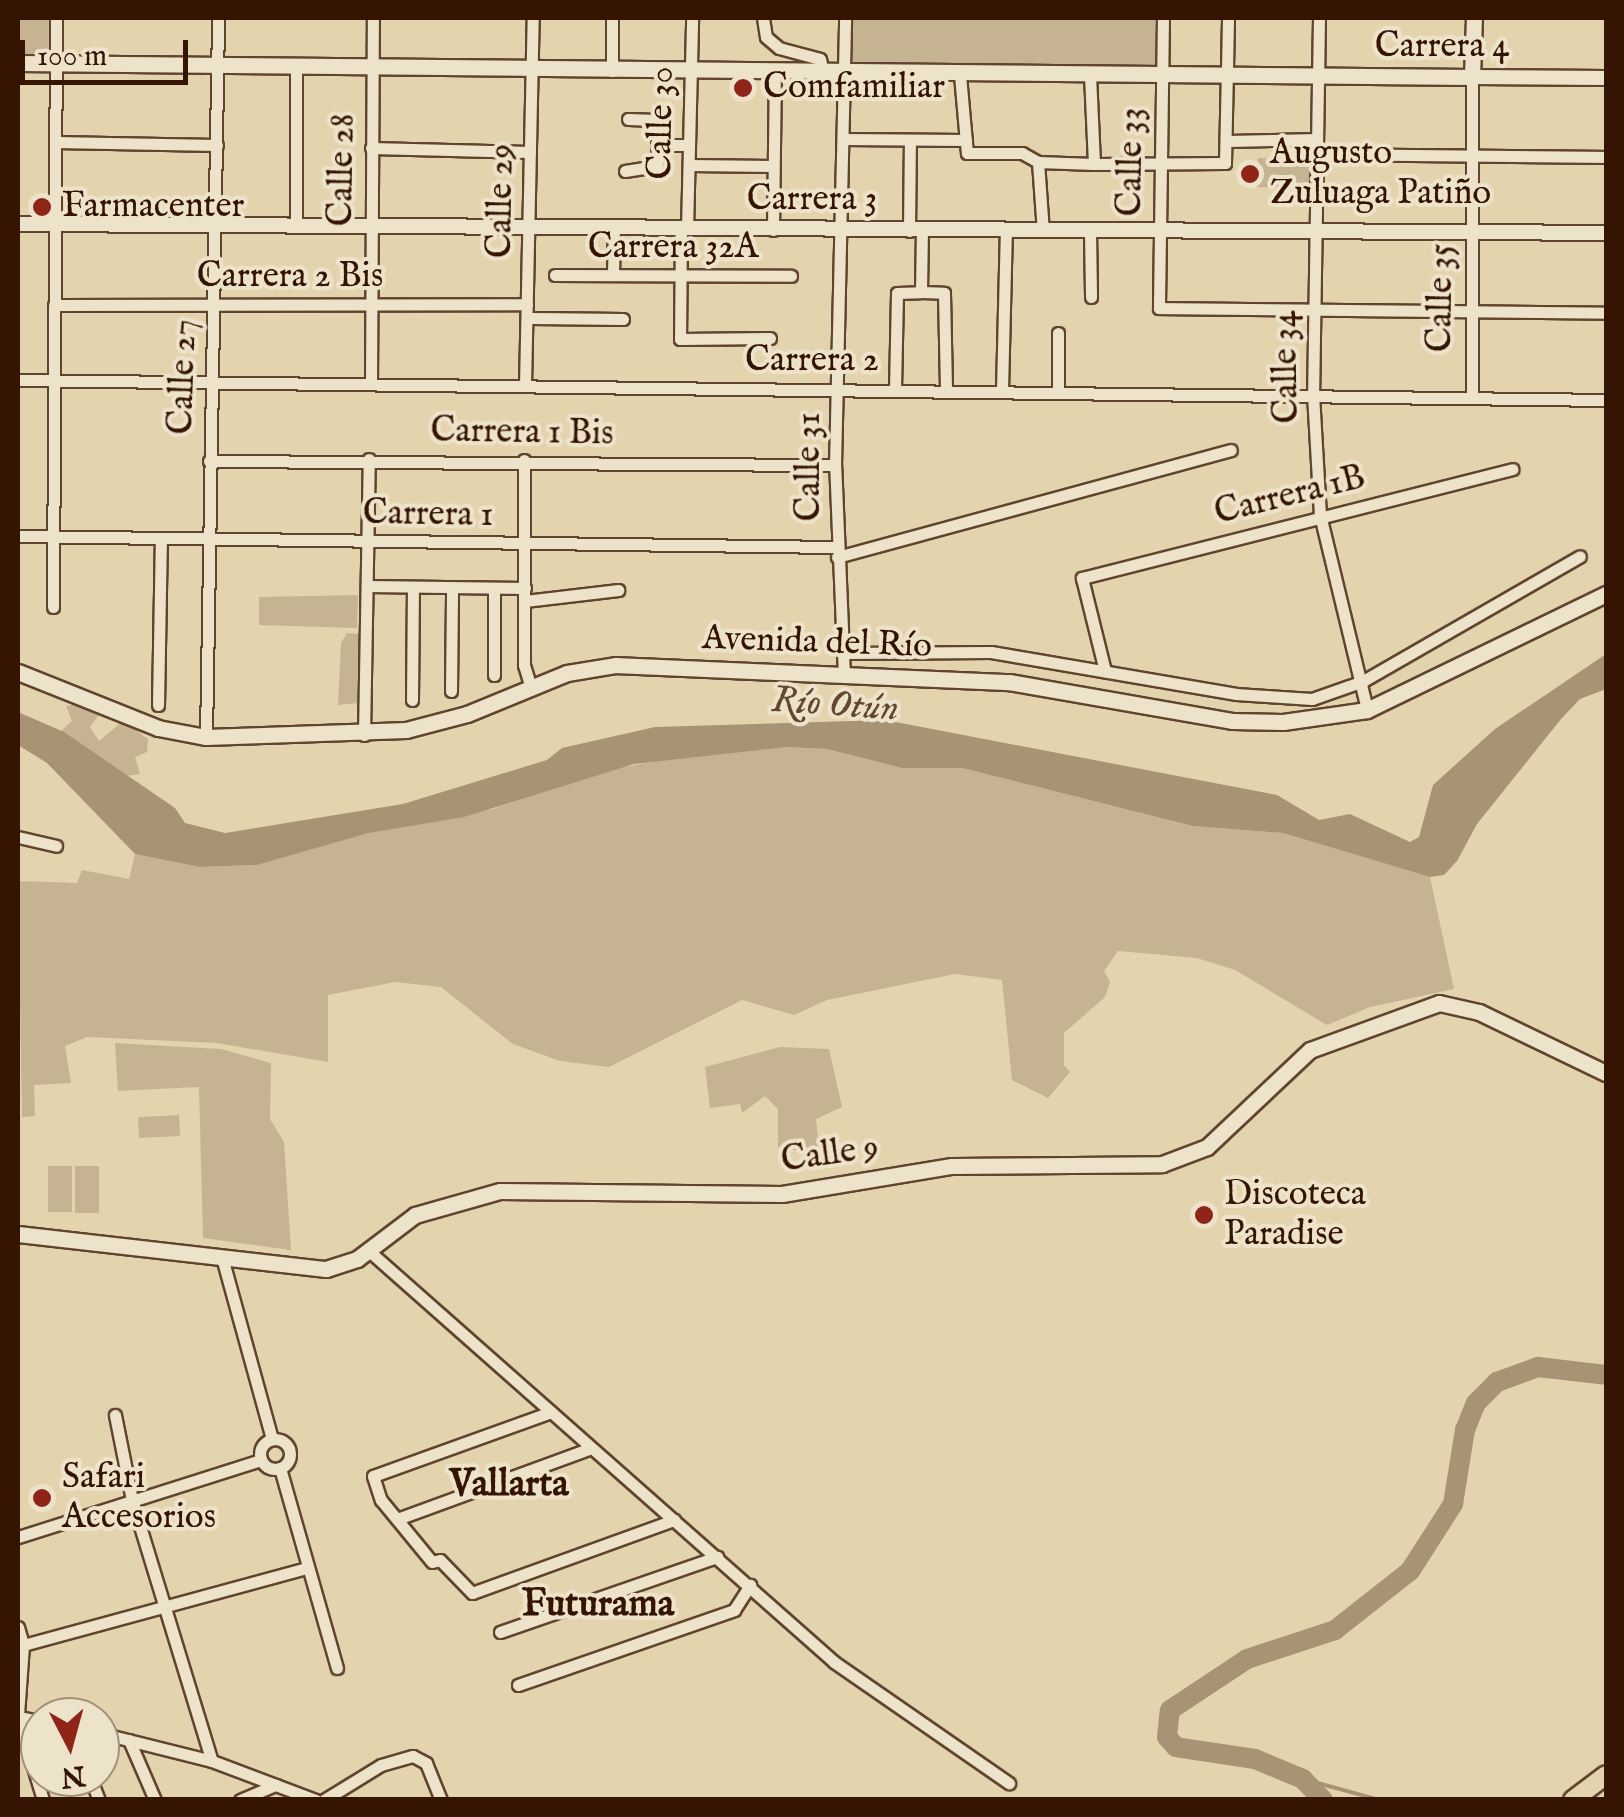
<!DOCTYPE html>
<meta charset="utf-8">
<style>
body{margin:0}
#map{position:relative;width:1624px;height:1817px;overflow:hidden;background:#e4d4ae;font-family:"IM FELL English",serif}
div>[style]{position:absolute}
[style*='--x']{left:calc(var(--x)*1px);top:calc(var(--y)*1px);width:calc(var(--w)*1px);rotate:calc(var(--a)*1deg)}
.green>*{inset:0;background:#c6b391;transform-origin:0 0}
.water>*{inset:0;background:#a89374}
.stream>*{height:4px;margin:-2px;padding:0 2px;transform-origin:2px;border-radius:2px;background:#a89374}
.river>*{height:20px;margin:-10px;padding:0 10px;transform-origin:10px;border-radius:10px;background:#a89374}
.roads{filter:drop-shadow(2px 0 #61442e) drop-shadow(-2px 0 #61442e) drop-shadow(0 2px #61442e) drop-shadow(0 -2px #61442e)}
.minor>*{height:11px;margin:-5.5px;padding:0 5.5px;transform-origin:5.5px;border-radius:5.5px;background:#ede3ca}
.minor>.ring{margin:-5.5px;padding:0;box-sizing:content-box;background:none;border:11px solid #ede3ca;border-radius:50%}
.tertiary>*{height:14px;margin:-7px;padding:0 7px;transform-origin:7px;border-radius:7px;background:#ede3ca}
.secondary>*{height:15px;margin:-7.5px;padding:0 7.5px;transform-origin:7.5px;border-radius:7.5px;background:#ede3ca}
.trunk>*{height:18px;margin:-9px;padding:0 9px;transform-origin:9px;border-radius:9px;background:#e4d4ae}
.dots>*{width:28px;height:28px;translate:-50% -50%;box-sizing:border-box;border:5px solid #ede3ca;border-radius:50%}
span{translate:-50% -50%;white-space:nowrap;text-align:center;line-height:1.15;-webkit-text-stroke:8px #ede3ca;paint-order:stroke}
.street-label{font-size:35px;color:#351404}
.poi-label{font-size:35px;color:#351404}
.left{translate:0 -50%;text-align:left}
.water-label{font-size:38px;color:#634731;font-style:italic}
.neighbourhood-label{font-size:38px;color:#351404;font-weight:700}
.frame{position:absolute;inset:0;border:20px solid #351404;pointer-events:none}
.north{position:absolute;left:20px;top:1697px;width:100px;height:100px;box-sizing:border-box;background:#ede3ca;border:2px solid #a3907b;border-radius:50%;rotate:174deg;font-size:28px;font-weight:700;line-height:40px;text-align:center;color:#351404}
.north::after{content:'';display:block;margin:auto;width:35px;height:45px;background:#8f2418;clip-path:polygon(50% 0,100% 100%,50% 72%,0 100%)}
.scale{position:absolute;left:20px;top:40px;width:168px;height:45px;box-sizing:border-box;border:5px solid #351404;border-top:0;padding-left:12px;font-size:30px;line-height:35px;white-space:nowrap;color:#351404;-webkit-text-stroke:8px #ede3ca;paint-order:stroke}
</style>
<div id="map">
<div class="green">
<i style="left:18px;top:18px;width:38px;height:45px"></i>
<i style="left:845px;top:18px;width:318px;height:56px"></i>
<i style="left:1258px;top:158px;width:54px;height:29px;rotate:2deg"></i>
<i style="clip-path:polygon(358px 595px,357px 628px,259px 625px,259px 597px)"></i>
<i style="clip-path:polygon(347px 633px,360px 634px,359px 703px,338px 705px,341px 643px)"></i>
<i style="clip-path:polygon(81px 704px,100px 713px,90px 727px,99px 741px,123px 721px,148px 739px,147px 752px,135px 757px,140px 774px,120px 777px,61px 731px,72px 721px,66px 706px)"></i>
<i style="clip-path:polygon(787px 747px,827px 749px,902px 768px,962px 768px,1193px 826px,1283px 833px,1430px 877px,1454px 989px,1370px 1007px,1327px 1025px,1235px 970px,1197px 958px,1118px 951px,1104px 971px,1110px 982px,1105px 997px,1064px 1033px,1064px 1065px,1070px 1072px,1048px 1098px,1012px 1080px,1002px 980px,955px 974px,827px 1000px,794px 1015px,742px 1000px,609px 1067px,560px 1061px,513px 1044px,441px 987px,395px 982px,328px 995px,328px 1062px,217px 1043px,87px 1037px,65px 1046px,71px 1083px,34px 1085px,35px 1116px,22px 1117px,18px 881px,77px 883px,82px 870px,129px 879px,135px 854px,200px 867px,257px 865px,369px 833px,493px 809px,585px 775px,700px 752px)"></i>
<i style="clip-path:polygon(115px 1043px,221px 1049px,271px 1063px,270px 1119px,284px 1142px,291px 1250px,203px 1238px,199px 1087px,118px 1091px)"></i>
<i style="clip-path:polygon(780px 1047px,829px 1049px,842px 1107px,816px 1119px,819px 1147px,793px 1150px,786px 1141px,778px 1148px,778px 1109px,765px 1096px,742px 1113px,740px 1104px,710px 1108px,705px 1067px)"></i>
<i style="left:179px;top:1115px;width:21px;height:41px;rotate:87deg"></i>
<i style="left:48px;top:1166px;width:24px;height:46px"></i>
<i style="left:75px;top:1166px;width:24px;height:47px"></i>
</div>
<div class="water">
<i style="clip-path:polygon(1606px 654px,1606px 689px,1580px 699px,1561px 719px,1477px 824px,1457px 861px,1444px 875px,1430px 877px,1283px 833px,1193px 826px,962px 768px,902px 768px,827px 749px,787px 747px,634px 764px,464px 817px,369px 833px,257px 865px,200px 867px,135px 854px,47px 763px,18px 745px,18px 712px,64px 732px,175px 808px,185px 823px,225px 833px,403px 804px,547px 760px,562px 748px,655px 727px,885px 720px,1277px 795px,1319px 820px,1350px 814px,1410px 842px,1419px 837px,1433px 785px,1495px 729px)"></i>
</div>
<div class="stream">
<i style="--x:1303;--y:1779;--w:80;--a:15.3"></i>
</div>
<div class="river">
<i style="--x:1323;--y:1800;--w:29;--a:-134"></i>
<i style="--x:1303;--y:1779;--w:52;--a:-157.4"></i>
<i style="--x:1255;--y:1759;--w:80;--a:-171.4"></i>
<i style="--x:1176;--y:1747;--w:13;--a:-132"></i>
<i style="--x:1167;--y:1737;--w:27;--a:-84"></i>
<i style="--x:1170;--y:1710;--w:92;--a:-33.5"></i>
<i style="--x:1247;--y:1659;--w:93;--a:-18.2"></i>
<i style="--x:1335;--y:1630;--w:95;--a:-38.2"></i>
<i style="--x:1410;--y:1571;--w:80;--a:-57.3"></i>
<i style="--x:1453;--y:1504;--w:75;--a:-80.8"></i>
<i style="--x:1465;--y:1430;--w:29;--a:-68"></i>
<i style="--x:1476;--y:1403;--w:30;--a:-45"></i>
<i style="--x:1497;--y:1382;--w:44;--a:-20.1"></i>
<i style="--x:1538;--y:1367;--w:68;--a:6.7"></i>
</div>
<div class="roads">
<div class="minor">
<i style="--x:612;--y:18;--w:53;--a:90"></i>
<i style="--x:763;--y:18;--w:19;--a:81"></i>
<i style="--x:766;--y:37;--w:17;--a:40"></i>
<i style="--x:779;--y:48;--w:42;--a:15"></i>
<i style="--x:820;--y:59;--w:14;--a:78"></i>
<i style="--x:1163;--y:18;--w:290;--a:90.8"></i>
<i style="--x:1159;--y:308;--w:447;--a:0.6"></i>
<i style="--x:1319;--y:18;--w:376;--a:90.9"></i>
<i style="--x:1313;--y:394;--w:121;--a:86.7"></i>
<i style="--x:1320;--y:515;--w:201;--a:76.4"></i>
<i style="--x:960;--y:75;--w:78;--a:84.9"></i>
<i style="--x:967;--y:153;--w:55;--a:0"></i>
<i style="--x:1022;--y:153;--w:18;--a:29"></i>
<i style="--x:1038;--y:162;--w:56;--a:2"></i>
<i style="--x:1094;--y:164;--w:131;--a:-0.4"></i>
<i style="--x:1225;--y:163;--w:145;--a:-88.8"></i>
<i style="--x:1090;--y:75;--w:89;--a:87.4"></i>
<i style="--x:1472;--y:77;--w:321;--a:90"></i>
<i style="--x:843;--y:139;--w:123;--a:0.5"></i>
<i style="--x:1228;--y:141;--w:89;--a:-1.3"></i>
<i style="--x:55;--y:142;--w:162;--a:1.1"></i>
<i style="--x:658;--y:145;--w:31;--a:0"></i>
<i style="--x:371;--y:148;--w:159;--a:1.4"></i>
<i style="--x:1316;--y:154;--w:290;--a:0.6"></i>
<i style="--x:1038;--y:162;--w:69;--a:85.9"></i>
<i style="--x:689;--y:165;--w:84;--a:0.7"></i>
<i style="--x:625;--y:171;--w:32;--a:-9"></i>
<i style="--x:657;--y:166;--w:46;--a:-90"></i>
<i style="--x:657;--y:120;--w:29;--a:-178"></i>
<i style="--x:296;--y:226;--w:159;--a:-90"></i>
<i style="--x:681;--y:229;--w:110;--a:90.5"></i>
<i style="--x:680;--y:339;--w:90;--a:-0.6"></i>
<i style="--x:687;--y:229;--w:211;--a:-88.6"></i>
<i style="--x:773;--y:230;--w:157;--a:-89.3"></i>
<i style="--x:909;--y:231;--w:90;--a:-89.4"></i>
<i style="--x:1090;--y:231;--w:66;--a:89.1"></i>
<i style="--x:555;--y:275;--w:236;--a:0.2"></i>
<i style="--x:613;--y:275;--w:46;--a:-88.8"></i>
<i style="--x:921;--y:292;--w:61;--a:-89.1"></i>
<i style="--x:54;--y:305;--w:473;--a:-0.1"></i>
<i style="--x:527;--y:318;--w:96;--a:0.6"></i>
<i style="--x:18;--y:380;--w:1588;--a:0.72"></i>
<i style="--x:371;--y:384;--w:366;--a:-89.7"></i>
<i style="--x:525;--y:386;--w:368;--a:-88.8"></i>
<i style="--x:895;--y:389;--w:96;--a:-88.8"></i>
<i style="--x:897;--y:293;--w:24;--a:-2"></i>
<i style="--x:921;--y:292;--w:23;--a:2"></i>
<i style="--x:944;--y:293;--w:96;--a:88.8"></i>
<i style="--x:1002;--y:390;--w:159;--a:-88.6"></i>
<i style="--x:1058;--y:390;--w:57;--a:-90"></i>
<i style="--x:524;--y:460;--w:205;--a:90"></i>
<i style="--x:524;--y:665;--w:24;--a:73"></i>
<i style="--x:209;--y:461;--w:626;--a:0.37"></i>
<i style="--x:18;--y:536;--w:819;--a:0.77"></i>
<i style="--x:837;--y:557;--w:408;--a:-15.2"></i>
<i style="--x:368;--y:586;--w:157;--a:0.7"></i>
<i style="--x:525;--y:601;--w:94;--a:-6.7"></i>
<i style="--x:53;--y:607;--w:589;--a:-89.71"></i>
<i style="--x:843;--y:653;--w:148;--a:-0.4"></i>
<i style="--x:991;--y:652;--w:249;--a:9.7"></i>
<i style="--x:1236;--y:694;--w:76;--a:3.8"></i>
<i style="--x:1312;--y:699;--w:54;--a:-19.4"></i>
<i style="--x:1363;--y:681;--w:250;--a:-29.9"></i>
<i style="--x:1105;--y:671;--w:96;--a:-103.9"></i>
<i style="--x:1082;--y:578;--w:444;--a:-14.2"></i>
<i style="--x:494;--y:675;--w:87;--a:-90"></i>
<i style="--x:844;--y:676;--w:211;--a:-92.4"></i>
<i style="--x:835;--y:465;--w:447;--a:-88.7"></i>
<i style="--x:451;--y:691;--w:104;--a:-89.4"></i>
<i style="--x:412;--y:700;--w:113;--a:-89.5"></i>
<i style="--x:158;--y:705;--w:166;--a:-89"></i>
<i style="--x:364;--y:735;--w:276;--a:-89"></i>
<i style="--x:206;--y:737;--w:719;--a:-89.04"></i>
<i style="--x:18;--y:837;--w:39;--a:13"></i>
<i style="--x:369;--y:1251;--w:621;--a:41.47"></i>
<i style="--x:834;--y:1662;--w:213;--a:34.7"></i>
<i style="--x:223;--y:1261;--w:185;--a:74.6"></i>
<i style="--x:551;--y:1412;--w:189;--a:160.2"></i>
<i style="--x:373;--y:1476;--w:25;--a:72"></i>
<i style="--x:381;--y:1500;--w:80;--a:50.6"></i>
<i style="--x:432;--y:1562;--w:8;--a:-14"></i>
<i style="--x:440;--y:1560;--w:46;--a:45.9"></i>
<i style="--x:472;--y:1593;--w:215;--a:-19.9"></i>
<i style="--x:115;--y:1415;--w:87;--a:78.7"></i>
<i style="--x:132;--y:1500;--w:273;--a:73"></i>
<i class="ring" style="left:260px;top:1439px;width:19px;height:19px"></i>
<i style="--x:280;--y:1468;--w:208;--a:74.1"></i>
<i style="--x:400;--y:1518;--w:203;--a:-20.1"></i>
<i style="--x:18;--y:1537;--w:255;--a:-17.6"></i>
<i style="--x:18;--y:1627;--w:19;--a:74"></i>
<i style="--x:23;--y:1645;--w:69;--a:94.1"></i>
<i style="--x:500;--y:1632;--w:230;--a:-19.1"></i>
<i style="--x:23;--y:1645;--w:294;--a:-15.2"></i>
<i style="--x:518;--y:1685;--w:229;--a:-19.1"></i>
<i style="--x:734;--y:1610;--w:30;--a:-57"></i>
<i style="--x:18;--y:1717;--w:22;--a:10"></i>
<i style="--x:18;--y:1718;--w:86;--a:73"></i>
<i style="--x:100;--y:1733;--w:115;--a:14"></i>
<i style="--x:212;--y:1761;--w:111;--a:20.6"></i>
<i style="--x:129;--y:1740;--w:65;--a:66.6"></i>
<i style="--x:90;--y:1777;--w:25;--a:69"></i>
<i style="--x:240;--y:1800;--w:39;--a:-23"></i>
<i style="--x:324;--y:1800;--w:67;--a:-31.6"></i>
<i style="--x:381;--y:1765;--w:33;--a:-16"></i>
<i style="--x:413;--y:1756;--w:15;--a:28"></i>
<i style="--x:426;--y:1763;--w:40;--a:68"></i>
</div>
<div class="tertiary">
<i style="--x:1472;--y:77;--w:134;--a:0.4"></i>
<i style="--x:18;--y:224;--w:1588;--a:0.32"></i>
</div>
<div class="secondary">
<i style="--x:18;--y:63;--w:1454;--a:0.55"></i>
<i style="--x:1472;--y:77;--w:59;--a:-88.1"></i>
<i style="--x:18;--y:672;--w:151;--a:21.8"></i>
<i style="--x:158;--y:728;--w:49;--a:10.6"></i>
<i style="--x:206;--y:737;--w:200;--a:-2"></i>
<i style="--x:406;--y:730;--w:63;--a:-14.7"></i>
<i style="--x:467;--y:714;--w:108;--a:-22.3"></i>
<i style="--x:567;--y:673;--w:50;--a:-9.3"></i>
<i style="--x:616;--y:665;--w:393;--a:2.5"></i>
<i style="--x:1009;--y:682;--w:226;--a:9.9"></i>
<i style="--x:1232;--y:721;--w:51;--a:1.1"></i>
<i style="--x:1283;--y:722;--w:85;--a:-8.1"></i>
<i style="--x:1367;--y:710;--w:266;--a:-25.9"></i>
<i style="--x:18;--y:1234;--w:310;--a:6.5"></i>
<i style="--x:326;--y:1269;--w:33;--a:-18"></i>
<i style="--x:357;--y:1259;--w:73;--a:-37.2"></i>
<i style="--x:415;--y:1215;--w:88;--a:-15.8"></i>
<i style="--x:500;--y:1191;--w:282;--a:0.6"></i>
<i style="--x:782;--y:1194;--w:172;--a:-9.4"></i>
<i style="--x:952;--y:1166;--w:210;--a:-0.5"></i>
<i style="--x:1162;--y:1164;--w:48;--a:-20.7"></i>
<i style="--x:1207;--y:1147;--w:141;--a:-43.3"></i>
<i style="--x:1310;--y:1050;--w:137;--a:-20"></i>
<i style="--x:1439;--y:1003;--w:41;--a:12.7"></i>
<i style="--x:1479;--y:1012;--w:141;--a:25.7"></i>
</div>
<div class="trunk">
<i style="--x:1573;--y:1800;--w:41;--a:-37.1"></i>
</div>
</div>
<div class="dots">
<i style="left:743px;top:88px;background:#8f2418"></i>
<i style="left:1250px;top:174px;background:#8f2418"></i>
<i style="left:42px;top:207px;background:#8f2418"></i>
<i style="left:1204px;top:1215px;background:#8f2418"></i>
<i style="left:42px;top:1498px;background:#8f2418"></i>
</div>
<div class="street-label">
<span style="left:1442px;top:47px">Carrera 4</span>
<span style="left:662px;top:123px;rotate:-89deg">Calle 30</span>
<span style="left:1132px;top:162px;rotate:-89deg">Calle 33</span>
<span style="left:343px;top:170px;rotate:-89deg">Calle 28</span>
<span style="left:812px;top:200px">Carrera 3</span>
<span style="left:502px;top:201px;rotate:-89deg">Calle 29</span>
<span style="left:673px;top:248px">Carrera 32A</span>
<span style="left:290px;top:277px">Carrera 2 Bis</span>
<span style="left:1442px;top:298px;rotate:-89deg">Calle 35</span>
<span style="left:812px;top:361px">Carrera 2</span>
<span style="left:1287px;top:367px;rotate:-91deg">Calle 34</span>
<span style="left:184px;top:377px;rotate:-88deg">Calle 27</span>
<span style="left:522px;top:433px;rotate:1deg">Carrera 1 Bis</span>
<span style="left:810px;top:467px;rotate:-90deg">Calle 31</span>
<span style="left:1290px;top:496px;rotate:-14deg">Carrera 1B</span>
<span style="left:428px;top:515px;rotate:1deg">Carrera 1</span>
<span style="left:817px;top:643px;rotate:2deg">Avenida del Río</span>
<span style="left:830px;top:1155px;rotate:-8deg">Calle 9</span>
</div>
<div class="poi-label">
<span class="left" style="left:763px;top:88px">Comfamiliar</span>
<span class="left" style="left:1270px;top:174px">Augusto<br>Zuluaga Patiño</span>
<span class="left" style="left:62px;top:207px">Farmacenter</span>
<span class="left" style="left:1224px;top:1215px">Discoteca<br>Paradise</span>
<span class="left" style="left:62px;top:1498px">Safari<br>Accesorios</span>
</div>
<div class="water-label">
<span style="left:835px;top:706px;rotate:4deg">Río Otún</span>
</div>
<div class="neighbourhood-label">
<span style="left:509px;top:1486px">Vallarta</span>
<span style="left:598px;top:1606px">Futurama</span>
</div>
<div class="frame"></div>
<div class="north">N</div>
<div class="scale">100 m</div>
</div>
